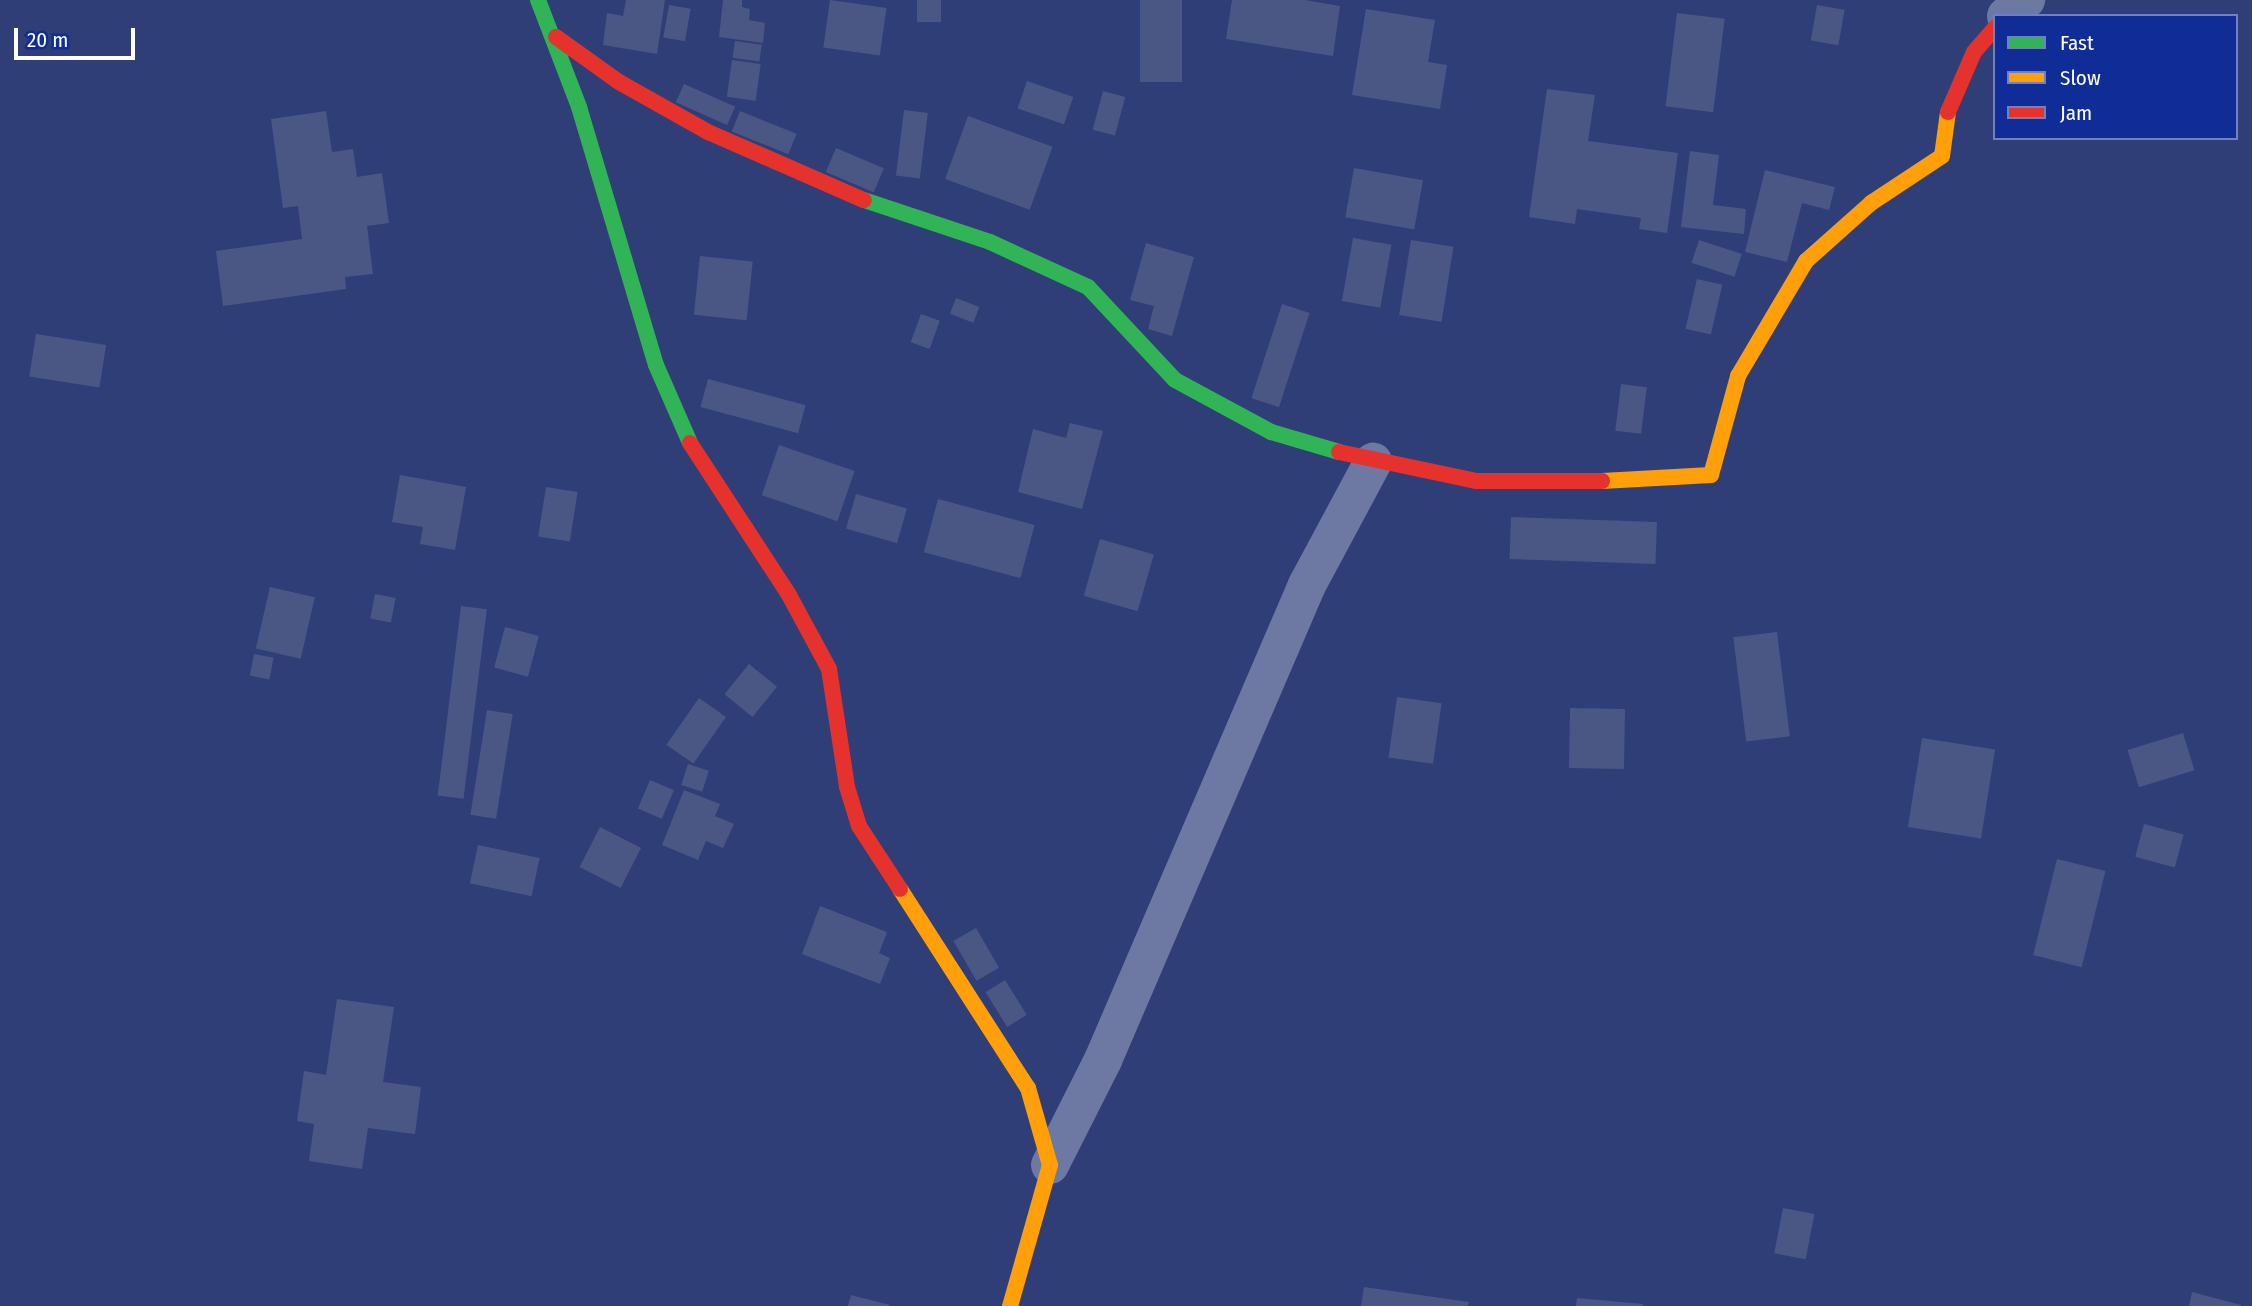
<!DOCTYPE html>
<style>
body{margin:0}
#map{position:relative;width:2252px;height:1306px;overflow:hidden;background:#2f3e77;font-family:"Fira Sans Condensed",sans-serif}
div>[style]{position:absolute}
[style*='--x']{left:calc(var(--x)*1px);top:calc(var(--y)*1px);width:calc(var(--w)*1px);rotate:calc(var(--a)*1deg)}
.building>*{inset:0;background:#4a5785;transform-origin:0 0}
.street>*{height:38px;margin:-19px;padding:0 19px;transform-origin:19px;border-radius:19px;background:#6d79a2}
.fast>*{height:16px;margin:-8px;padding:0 8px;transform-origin:8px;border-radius:8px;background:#30b455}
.slow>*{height:16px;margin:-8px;padding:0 8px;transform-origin:8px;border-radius:8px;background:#ff9f0a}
.jam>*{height:16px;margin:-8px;padding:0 8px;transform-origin:8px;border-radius:8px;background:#e5322d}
span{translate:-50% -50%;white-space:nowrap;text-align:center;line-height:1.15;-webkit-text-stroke:5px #102c96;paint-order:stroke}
.legend{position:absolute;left:1993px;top:14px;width:245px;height:126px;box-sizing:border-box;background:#102c96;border:2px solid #7080c0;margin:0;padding:9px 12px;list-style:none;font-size:21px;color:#fff}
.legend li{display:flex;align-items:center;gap:14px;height:35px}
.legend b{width:35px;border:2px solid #7080c0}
.scale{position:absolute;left:14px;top:28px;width:121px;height:32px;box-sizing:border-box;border:4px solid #fff;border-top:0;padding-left:9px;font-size:21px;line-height:24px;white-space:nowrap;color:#fff;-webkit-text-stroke:5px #102c96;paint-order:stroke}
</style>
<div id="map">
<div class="building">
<i style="clip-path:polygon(626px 0,665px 0,657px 54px,603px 45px,607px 13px,623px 16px)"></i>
<i style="clip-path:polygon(723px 0,742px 0,742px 7px,750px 9px,749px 20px,765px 23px,763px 43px,719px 37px)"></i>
<i style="left:830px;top:0;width:57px;height:48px;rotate:8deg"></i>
<i style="left:917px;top:0;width:24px;height:22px"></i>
<i style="left:1140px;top:0;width:42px;height:82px"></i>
<i style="clip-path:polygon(1232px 0,1305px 0,1340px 6px,1333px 56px,1226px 39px)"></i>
<i style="left:669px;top:5px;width:22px;height:33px;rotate:10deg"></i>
<i style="left:1817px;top:5px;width:28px;height:36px;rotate:10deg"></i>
<i style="clip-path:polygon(1366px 9px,1435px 20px,1428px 62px,1447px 65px,1440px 109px,1352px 95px)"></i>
<i style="left:1677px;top:13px;width:48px;height:94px;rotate:7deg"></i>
<i style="left:735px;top:41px;width:27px;height:17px;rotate:8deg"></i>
<i style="left:732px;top:60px;width:29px;height:37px;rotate:8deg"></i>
<i style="left:1027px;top:81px;width:49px;height:29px;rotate:19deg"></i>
<i style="left:684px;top:84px;width:56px;height:20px;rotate:24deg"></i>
<i style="clip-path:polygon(1547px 89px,1595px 95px,1588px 141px,1678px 153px,1667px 233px,1639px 229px,1641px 218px,1577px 209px,1575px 224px,1529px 217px)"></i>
<i style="left:1103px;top:91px;width:23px;height:40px;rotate:15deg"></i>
<i style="left:904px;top:110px;width:24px;height:66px;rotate:7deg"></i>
<i style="clip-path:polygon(326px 111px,332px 152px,353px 149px,357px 177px,382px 173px,389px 223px,367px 226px,373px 274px,345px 277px,346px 289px,223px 306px,216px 251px,302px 239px,298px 206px,283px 208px,271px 119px)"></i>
<i style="left:740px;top:111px;width:61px;height:22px;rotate:22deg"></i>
<i style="left:968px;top:116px;width:90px;height:67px;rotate:20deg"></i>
<i style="left:836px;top:148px;width:52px;height:26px;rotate:23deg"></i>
<i style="clip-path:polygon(1690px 151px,1719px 155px,1713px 205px,1746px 209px,1744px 234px,1681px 227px)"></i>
<i style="left:1354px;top:168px;width:70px;height:50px;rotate:10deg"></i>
<i style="clip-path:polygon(1765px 170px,1835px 187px,1829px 210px,1802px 203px,1787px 262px,1745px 252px)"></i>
<i style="left:1353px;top:238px;width:39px;height:64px;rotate:10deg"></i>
<i style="left:1411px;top:240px;width:43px;height:76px;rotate:9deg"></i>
<i style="left:1699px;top:240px;width:45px;height:24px;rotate:18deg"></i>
<i style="clip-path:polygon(1146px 243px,1194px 257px,1172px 336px,1148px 329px,1154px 306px,1130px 300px)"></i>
<i style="left:700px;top:256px;width:53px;height:59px;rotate:6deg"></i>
<i style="left:1697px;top:279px;width:26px;height:51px;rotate:13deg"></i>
<i style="left:956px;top:298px;width:25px;height:17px;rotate:21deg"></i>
<i style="left:1282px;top:304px;width:29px;height:99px;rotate:18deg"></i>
<i style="left:921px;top:314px;width:20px;height:30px;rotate:20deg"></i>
<i style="left:36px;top:334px;width:71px;height:43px;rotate:9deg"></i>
<i style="left:708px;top:379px;width:101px;height:29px;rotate:15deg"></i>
<i style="left:1621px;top:384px;width:26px;height:47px;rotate:7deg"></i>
<i style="clip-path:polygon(1070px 423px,1103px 431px,1082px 509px,1018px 492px,1033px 429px,1066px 438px)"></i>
<i style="left:779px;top:445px;width:80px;height:53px;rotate:19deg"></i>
<i style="clip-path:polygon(400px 475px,466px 487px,455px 550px,420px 544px,423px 527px,392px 522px)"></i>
<i style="left:546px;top:487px;width:32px;height:50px;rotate:9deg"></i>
<i style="left:856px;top:494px;width:53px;height:36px;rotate:16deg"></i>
<i style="left:938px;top:499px;width:100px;height:55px;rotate:15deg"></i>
<i style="left:1511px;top:517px;width:146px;height:42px;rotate:2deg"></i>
<i style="left:1100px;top:539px;width:56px;height:59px;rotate:16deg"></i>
<i style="left:270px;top:587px;width:46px;height:63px;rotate:13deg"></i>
<i style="left:375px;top:594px;width:21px;height:25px;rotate:11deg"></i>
<i style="left:461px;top:606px;width:26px;height:191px;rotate:7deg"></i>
<i style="left:505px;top:627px;width:35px;height:42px;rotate:15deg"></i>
<i style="left:1777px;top:632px;width:105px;height:44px;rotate:83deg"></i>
<i style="left:254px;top:654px;width:20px;height:22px;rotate:11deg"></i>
<i style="left:749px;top:664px;width:36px;height:39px;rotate:39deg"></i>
<i style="left:1397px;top:697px;width:45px;height:61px;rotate:8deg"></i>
<i style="left:699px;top:698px;width:33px;height:57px;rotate:35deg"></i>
<i style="left:1570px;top:708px;width:55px;height:60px;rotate:1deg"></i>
<i style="left:487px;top:710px;width:26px;height:106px;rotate:9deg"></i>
<i style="left:2183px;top:733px;width:39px;height:58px;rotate:73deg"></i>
<i style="left:1922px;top:738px;width:74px;height:90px;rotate:9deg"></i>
<i style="left:688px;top:764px;width:22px;height:22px;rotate:18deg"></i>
<i style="left:650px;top:780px;width:26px;height:31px;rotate:23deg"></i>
<i style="clip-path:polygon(684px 790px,720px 804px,715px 816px,734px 824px,723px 848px,706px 841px,698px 860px,662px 845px)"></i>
<i style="left:2144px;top:824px;width:41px;height:34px;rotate:15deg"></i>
<i style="left:600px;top:827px;width:46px;height:45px;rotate:27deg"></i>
<i style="left:478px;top:845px;width:63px;height:39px;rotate:12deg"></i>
<i style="left:2057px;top:859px;width:50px;height:99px;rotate:14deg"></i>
<i style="clip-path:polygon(820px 906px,887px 932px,879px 953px,890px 958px,880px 984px,802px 954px)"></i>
<i style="left:976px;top:928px;width:46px;height:26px;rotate:60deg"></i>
<i style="left:1005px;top:980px;width:41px;height:23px;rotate:58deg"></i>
<i style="clip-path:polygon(337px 999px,394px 1007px,383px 1082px,421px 1087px,415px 1134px,368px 1128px,362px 1169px,309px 1161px,314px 1124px,297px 1121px,304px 1071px,326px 1075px)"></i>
<i style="left:1783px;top:1208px;width:32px;height:46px;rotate:11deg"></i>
<i style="clip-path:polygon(1364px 1287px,1469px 1302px,1468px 1306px,1361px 1306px)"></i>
<i style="clip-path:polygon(2192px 1292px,2241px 1305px,2241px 1306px,2189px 1306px)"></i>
<i style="clip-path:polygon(851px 1295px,890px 1305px,890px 1306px,848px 1306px)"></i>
<i style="clip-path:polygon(1577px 1298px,1643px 1304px,1643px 1306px,1576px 1306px)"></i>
</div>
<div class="street">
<i style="--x:2006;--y:16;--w:26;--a:-39"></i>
<i style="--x:1050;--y:1165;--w:118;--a:-63.2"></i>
<i style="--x:1103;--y:1060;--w:517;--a:-66.76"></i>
<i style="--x:1307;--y:585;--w:140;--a:-61.8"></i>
</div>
<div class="fast">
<i style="--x:538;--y:0;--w:115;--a:69"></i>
<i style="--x:579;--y:107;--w:269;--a:73.4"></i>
<i style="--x:656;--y:365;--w:85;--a:66.4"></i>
<i style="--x:864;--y:200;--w:133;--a:18.4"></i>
<i style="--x:990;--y:242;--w:108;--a:24.7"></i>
<i style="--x:1088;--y:287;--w:127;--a:46.9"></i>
<i style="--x:1175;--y:380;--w:109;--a:28.4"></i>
<i style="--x:1271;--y:432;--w:71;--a:16.4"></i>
</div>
<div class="slow">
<i style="--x:1602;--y:481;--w:109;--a:-3.2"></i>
<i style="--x:1711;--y:475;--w:103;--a:-74.7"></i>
<i style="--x:1738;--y:376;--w:134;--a:-59.4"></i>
<i style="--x:1806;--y:261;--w:87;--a:-41.7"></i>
<i style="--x:1871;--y:203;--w:85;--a:-33.5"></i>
<i style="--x:1942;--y:156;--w:44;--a:-82.2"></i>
<i style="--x:900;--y:889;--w:237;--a:57.3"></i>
<i style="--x:1028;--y:1088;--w:80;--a:74.1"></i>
<i style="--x:1050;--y:1165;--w:147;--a:105.8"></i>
</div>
<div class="jam">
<i style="--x:556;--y:37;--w:77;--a:35.5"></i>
<i style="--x:619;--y:82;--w:102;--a:29.3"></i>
<i style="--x:708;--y:132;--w:170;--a:23.6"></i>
<i style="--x:1948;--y:112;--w:65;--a:-66.6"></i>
<i style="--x:1974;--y:52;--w:32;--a:-49"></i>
<i style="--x:690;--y:443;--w:181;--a:56.9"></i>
<i style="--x:789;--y:595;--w:84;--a:61.6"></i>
<i style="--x:829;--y:669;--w:119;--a:81.3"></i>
<i style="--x:847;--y:787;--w:41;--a:72.9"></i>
<i style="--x:859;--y:826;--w:75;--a:56.9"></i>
<i style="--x:1339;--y:452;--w:141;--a:11.9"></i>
<i style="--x:1477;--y:481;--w:125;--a:0"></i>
</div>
<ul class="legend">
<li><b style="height:9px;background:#30b455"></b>Fast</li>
<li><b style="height:9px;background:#ff9f0a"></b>Slow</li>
<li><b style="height:9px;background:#e5322d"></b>Jam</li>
</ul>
<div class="scale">20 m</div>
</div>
